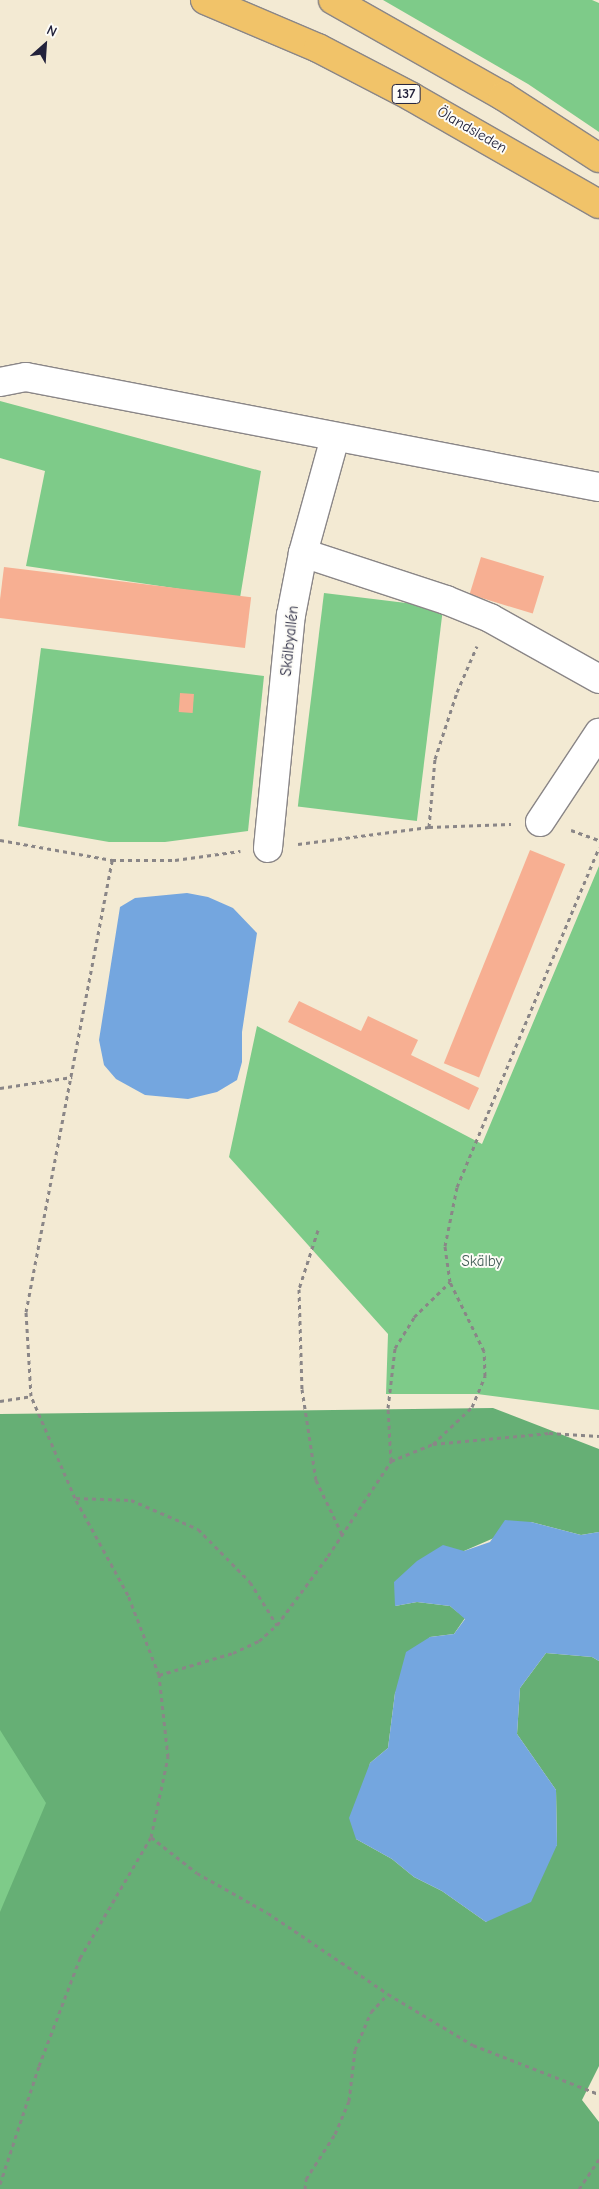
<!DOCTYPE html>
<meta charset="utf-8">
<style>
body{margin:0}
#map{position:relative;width:599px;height:2189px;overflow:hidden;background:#f3ead3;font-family:"Comic Neue",sans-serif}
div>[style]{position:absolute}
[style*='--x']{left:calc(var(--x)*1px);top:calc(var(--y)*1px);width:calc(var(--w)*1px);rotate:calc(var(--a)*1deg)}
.green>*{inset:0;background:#7ecb89;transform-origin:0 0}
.forest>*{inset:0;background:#66af75}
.water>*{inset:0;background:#74a6df}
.building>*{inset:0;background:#f7af92;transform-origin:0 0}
.path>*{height:3px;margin-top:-1.5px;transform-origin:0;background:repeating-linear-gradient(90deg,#8a8687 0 4px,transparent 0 8px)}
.roads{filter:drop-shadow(1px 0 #8a8687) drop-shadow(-1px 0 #8a8687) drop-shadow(0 1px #8a8687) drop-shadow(0 -1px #8a8687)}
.minor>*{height:28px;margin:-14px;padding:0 14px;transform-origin:14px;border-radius:14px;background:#fff}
.major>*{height:28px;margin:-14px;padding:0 14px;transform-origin:14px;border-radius:14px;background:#f1c369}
span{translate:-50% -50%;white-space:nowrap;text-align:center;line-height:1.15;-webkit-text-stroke:4px #fdfcf7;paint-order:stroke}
.shield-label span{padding:1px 4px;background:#fdfcf7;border:1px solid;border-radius:4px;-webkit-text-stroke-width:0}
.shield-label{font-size:14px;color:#22223b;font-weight:700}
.street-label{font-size:15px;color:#22223b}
.park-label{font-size:15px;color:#425d56}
.north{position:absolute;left:20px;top:20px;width:50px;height:50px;-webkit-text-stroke:4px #fdfcf7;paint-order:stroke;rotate:26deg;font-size:14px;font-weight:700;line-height:20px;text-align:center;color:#22223b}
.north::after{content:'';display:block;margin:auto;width:18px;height:22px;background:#22223b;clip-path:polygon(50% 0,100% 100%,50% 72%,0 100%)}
</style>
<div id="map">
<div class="green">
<i style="clip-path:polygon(383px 0,592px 0,599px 3px,599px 132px,528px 84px)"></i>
<i style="clip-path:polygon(0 401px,261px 471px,240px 598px,26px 566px,45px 471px,0 458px)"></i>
<i style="left:324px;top:593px;width:120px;height:215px;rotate:7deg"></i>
<i style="clip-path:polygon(41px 648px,264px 676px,248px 831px,165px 842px,109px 842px,18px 826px)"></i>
<i style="clip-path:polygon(599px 866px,599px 1410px,477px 1394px,386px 1394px,388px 1334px,229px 1157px,257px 1026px,482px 1144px)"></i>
<i style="clip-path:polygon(0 1698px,60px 1803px,0 1944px)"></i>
</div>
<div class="forest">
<i style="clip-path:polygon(493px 1408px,599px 1449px,599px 1532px,581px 1535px,531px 1522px,464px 1551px,395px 1606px,417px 1602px,450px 1606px,465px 1618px,454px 1634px,430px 1637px,395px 1693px,388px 1748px,370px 1763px,356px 1839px,392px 1859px,414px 1877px,442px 1891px,486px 1922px,557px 1845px,556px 1790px,517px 1734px,520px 1688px,546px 1653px,592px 1657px,599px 1661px,599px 2066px,582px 2100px,599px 2122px,599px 2189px,0 2189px,0 1912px,46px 1803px,0 1730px,0 1414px)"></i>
</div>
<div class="water">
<i style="clip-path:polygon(187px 893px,208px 897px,233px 908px,257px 933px,242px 1032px,242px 1062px,237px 1080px,217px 1092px,188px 1099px,145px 1095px,116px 1079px,104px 1065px,99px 1040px,120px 907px,135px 898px)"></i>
<i style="clip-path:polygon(505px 1520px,531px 1522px,581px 1535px,599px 1532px,599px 1661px,592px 1657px,546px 1653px,520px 1688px,517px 1734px,556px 1790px,557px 1845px,531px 1902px,486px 1922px,442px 1891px,414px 1877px,392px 1859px,356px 1839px,349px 1818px,370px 1763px,388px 1748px,395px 1693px,406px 1652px,430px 1637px,454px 1634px,465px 1619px,450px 1606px,417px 1602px,395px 1606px,394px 1582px,417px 1561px,443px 1545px,464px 1551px,490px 1542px)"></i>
</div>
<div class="building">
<i style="left:481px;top:557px;width:66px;height:39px;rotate:17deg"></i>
<i style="left:4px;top:567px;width:249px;height:51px;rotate:7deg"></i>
<i style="left:180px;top:693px;width:14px;height:19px;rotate:4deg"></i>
<i style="left:530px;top:850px;width:38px;height:230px;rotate:22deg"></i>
<i style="clip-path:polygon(299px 1001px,361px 1031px,368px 1016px,418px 1040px,411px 1055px,479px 1088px,469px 1110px,288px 1022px)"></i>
</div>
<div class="path">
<i style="--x:429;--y:827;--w:68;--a:-85"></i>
<i style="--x:435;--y:759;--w:71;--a:-71.8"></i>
<i style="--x:457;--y:692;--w:50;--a:-66.5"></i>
<i style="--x:571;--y:830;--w:30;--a:20"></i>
<i style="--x:0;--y:840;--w:114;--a:10.1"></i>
<i style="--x:112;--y:860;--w:63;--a:0"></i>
<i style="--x:175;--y:860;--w:66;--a:-7.9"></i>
<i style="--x:298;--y:844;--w:132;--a:-7.4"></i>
<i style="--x:429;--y:827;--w:82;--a:-2.1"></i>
<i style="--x:0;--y:1088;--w:73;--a:-8.7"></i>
<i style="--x:318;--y:1230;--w:62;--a:107.9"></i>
<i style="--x:299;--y:1289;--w:100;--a:88.3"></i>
<i style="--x:302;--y:1389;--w:92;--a:81.3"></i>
<i style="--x:316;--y:1480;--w:60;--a:64.3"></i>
<i style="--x:0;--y:1401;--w:31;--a:-9"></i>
<i style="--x:433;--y:1444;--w:117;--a:-5.4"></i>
<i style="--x:549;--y:1433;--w:50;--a:3.4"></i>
<i style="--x:391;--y:1461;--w:53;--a:-93.2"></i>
<i style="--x:388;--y:1408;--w:60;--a:-83.3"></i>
<i style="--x:395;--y:1348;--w:36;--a:-58"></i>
<i style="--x:414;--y:1317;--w:50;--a:-44.2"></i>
<i style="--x:76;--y:1498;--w:55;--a:2.1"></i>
<i style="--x:131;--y:1500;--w:73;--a:23.4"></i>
<i style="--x:198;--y:1529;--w:74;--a:45.5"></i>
<i style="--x:250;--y:1582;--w:51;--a:57.9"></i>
<i style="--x:159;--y:1675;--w:77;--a:-16.6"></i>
<i style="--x:233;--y:1653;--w:29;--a:-25"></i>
<i style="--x:259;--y:1641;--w:24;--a:-42"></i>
<i style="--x:277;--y:1625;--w:86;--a:-53.5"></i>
<i style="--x:328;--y:1556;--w:114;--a:-56.4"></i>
<i style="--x:391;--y:1461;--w:45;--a:-22"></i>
<i style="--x:433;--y:1444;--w:54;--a:-43.5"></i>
<i style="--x:472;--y:1407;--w:34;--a:-67"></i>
<i style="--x:485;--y:1376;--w:25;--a:-92"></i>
<i style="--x:484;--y:1351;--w:77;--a:-116.2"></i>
<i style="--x:450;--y:1282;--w:36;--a:-98"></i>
<i style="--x:445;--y:1246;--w:60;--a:-78.5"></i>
<i style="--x:457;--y:1187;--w:368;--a:-67.3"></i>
<i style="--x:151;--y:1837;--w:58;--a:38"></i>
<i style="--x:197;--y:1873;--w:81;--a:29.4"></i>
<i style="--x:268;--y:1913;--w:145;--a:34"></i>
<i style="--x:388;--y:1994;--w:99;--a:31"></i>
<i style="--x:473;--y:2045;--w:135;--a:21.3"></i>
<i style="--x:0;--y:2184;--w:124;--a:-71.7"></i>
<i style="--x:39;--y:2066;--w:116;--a:-69.2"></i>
<i style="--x:80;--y:1958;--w:140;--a:-59.6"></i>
<i style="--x:151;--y:1837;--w:82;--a:-78"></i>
<i style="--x:168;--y:1757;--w:82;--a:-96.3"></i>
<i style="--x:159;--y:1675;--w:86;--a:-111.2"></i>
<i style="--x:128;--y:1595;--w:111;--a:-118.7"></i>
<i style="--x:75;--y:1498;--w:111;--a:-113.3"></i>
<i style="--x:31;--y:1396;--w:84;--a:-93.4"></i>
<i style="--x:26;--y:1312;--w:460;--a:-79.2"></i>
<i style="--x:305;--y:2189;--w:10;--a:-84"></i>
<i style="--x:306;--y:2179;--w:54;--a:-57.2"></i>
<i style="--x:335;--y:2134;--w:36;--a:-67"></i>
<i style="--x:349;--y:2101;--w:51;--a:-83.3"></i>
<i style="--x:355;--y:2050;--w:41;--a:-67.2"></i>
<i style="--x:371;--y:2012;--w:25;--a:-47"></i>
<i style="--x:579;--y:2189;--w:36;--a:-56"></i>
</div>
<div class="roads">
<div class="minor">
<i style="--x:0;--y:382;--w:26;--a:-11"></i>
<i style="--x:26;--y:377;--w:583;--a:10.87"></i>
<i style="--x:303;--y:553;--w:151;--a:18.2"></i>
<i style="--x:446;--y:600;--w:48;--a:22.2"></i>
<i style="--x:490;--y:618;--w:125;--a:29.2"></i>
<i style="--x:540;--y:822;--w:107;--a:-56.5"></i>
<i style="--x:268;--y:848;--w:234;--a:-84.4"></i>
<i style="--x:291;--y:615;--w:63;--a:-79"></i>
<i style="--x:303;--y:553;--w:119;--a:-74.5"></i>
</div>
<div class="major">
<i style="--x:205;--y:0;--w:123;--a:23"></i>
<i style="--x:318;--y:48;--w:106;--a:27.5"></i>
<i style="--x:412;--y:97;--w:215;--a:29.8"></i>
<i style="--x:333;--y:0;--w:195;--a:29.5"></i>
<i style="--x:503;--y:96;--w:114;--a:32.9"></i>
</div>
</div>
<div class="shield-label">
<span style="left:406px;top:94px">137</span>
</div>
<div class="street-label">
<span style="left:472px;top:130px;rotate:30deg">Ölandsleden</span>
<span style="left:290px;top:641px;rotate:-84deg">Skälbyallén</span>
</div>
<div class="park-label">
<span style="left:482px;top:1262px">Skälby</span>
</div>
<div class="north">N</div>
</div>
